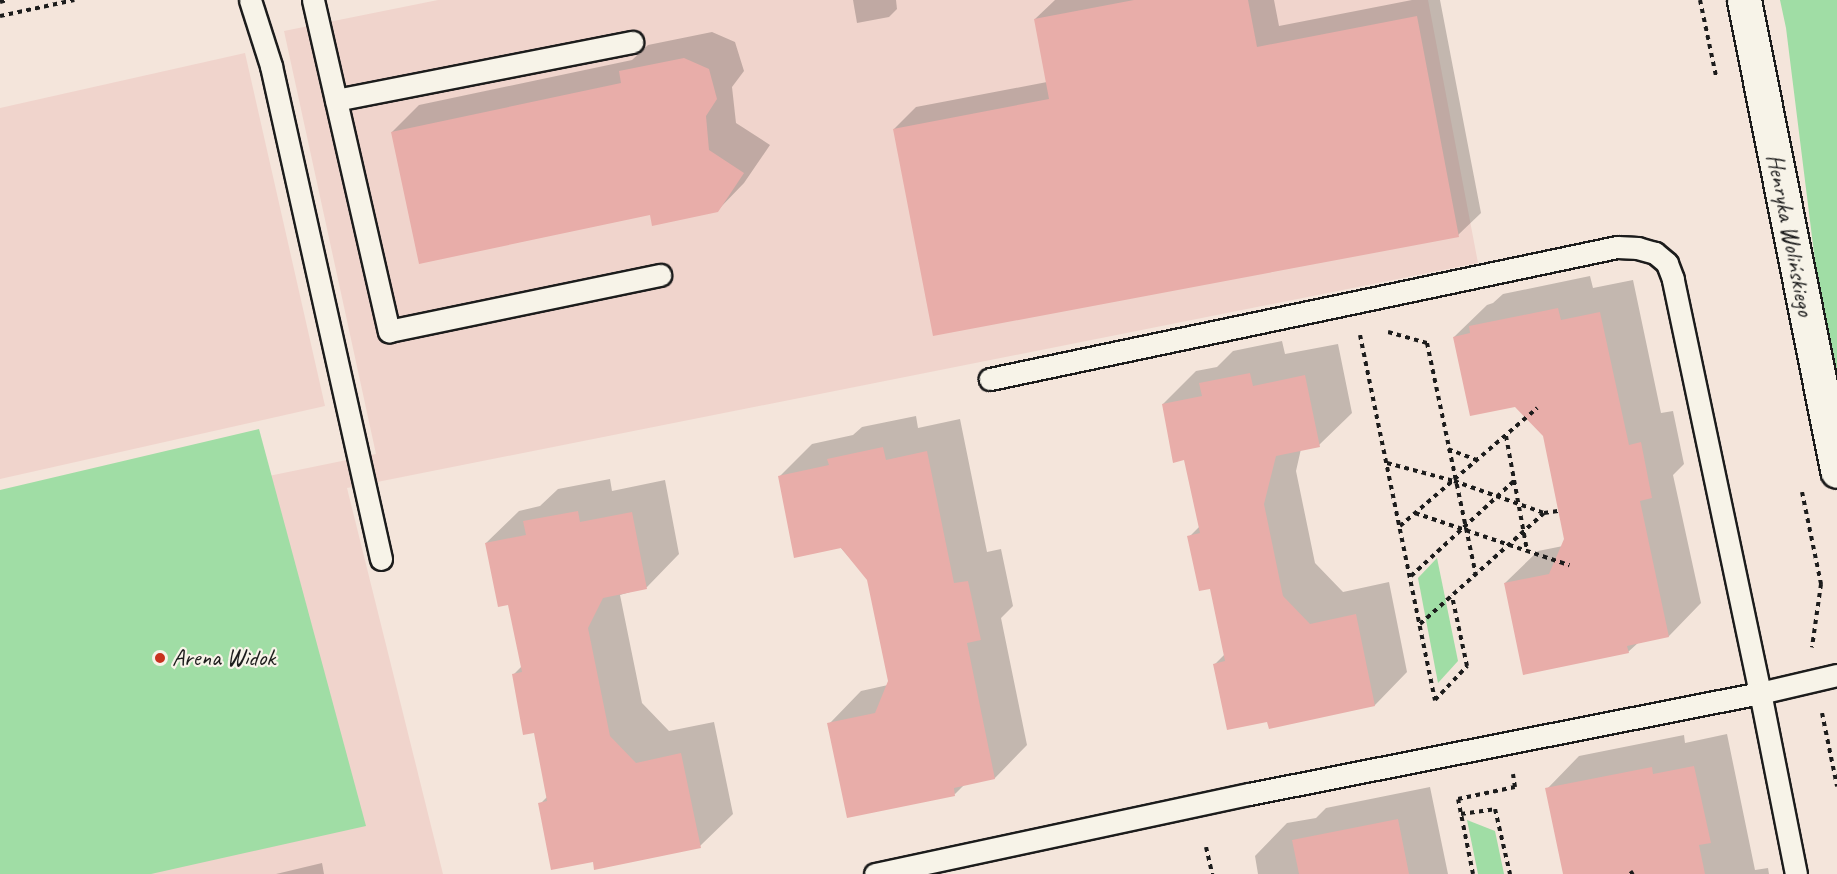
<!DOCTYPE html>
<meta charset="utf-8">
<style>
body{margin:0}
#map{position:relative;width:1837px;height:874px;overflow:hidden;background:#f4e5db;font-family:Caveat,sans-serif}
div>[style]{position:absolute}
[style*='--x']{left:calc(var(--x)*1px);top:calc(var(--y)*1px);width:calc(var(--w)*1px);rotate:calc(var(--a)*1deg)}
.built>*{inset:0;background:#f0d4cc}
.green>*{inset:0;background:#a0dda5}
.shadow>*{inset:0;background:#0003}
.building>*{inset:0;background:#e8ada9}
.path>*{height:4px;margin-top:-2px;transform-origin:0;background:repeating-linear-gradient(90deg,#1c1c1c 0 4.5px,transparent 0 9px)}
.roads{filter:drop-shadow(2px 0 #1c1c1c) drop-shadow(-2px 0 #1c1c1c) drop-shadow(0 2px #1c1c1c) drop-shadow(0 -2px #1c1c1c)}
.service>*{height:21px;margin:-10.5px;padding:0 10.5px;transform-origin:10.5px;border-radius:10.5px;background:#f7f3e8}
.minor>*{height:33px;margin:-16.5px;padding:0 16.5px;transform-origin:16.5px;border-radius:16.5px;background:#f7f3e8}
.dots>*{width:16px;height:16px;translate:-50% -50%;box-sizing:border-box;border:3px solid #f7f3e8;border-radius:50%}
span{translate:-50% -50%;white-space:nowrap;text-align:center;line-height:1.15;-webkit-text-stroke:4.5px #f7f3e8;paint-order:stroke}
.street-label{font-size:24px;color:#1c1c1c}
.poi-label{font-size:24px;color:#1c1c1c}
.left{translate:0 -50%;text-align:left}
</style>
<div id="map">
<div class="built">
<i style="clip-path:polygon(438px 0,1428px 0,1478px 263px,347px 488px,443px 874px,0 874px,0 531px,376px 454px,284px 31px)"></i>
<i style="clip-path:polygon(245px 53px,325px 406px,0 479px,0 108px)"></i>
</div>
<div class="green">
<i style="clip-path:polygon(1780px 0,1837px 0,1837px 373px,1816px 269px,1786px 28px)"></i>
<i style="clip-path:polygon(259px 429px,366px 826px,151px 874px,0 874px,0 490px)"></i>
<i style="clip-path:polygon(1437px 558px,1458px 661px,1438px 683px,1418px 578px)"></i>
<i style="clip-path:polygon(1467px 820px,1495px 831px,1504px 874px,1478px 874px)"></i>
</div>
<div class="shadow">
<i style="clip-path:polygon(853px 0,896px 0,897px 9px,889px 17px,857px 23px)"></i>
<i style="clip-path:polygon(1055px 0,1274px 0,1279px 26px,1412px 0,1440px 0,1481px 213px,1458px 235px,894px 129px,916px 107px,1047px 82px,1035px 19px)"></i>
<i style="clip-path:polygon(712px 32px,735px 42px,744px 71px,732px 87px,736px 123px,770px 145px,744px 183px,717px 211px,651px 213px,392px 132px,419px 105px,632px 60px,648px 45px)"></i>
<i style="clip-path:polygon(1590px 276px,1593px 288px,1633px 280px,1661px 413px,1673px 411px,1684px 464px,1673px 475px,1701px 603px,1669px 636px,1638px 643px,1628px 652px,1505px 583px,1538px 551px,1563px 546px,1565px 539px,1544px 435px,1454px 337px,1487px 305px,1493px 303px,1503px 294px)"></i>
<i style="clip-path:polygon(1282px 341px,1285px 354px,1338px 344px,1352px 413px,1319px 445px,1301px 449px,1296px 471px,1315px 563px,1343px 592px,1389px 582px,1407px 672px,1375px 705px,1270px 727px,1268px 720px,1215px 664px,1225px 654px,1211px 587px,1189px 537px,1200px 526px,1185px 458px,1163px 404px,1196px 371px,1217px 367px,1233px 351px)"></i>
<i style="clip-path:polygon(916px 416px,918px 428px,960px 419px,987px 552px,1001px 549px,1013px 606px,1001px 618px,1027px 745px,995px 778px,965px 784px,955px 794px,829px 724px,861px 691px,888px 685px,890px 682px,868px 579px,779px 477px,812px 444px,853px 435px,862px 427px)"></i>
<i style="clip-path:polygon(610px 479px,612px 491px,665px 480px,679px 554px,647px 587px,620px 595px,642px 703px,669px 731px,714px 722px,733px 814px,700px 846px,594px 860px,540px 804px,548px 796px,535px 731px,513px 675px,522px 666px,509px 603px,486px 543px,519px 511px,540px 506px,558px 489px)"></i>
<i style="clip-path:polygon(1727px 734px,1755px 870px,1768px 868px,1769px 874px,1564px 874px,1547px 789px,1579px 756px,1684px 735px,1685px 743px)"></i>
<i style="clip-path:polygon(1430px 787px,1448px 874px,1258px 874px,1255px 856px,1287px 823px,1316px 818px,1326px 808px)"></i>
<i style="clip-path:polygon(322px 863px,324px 874px,276px 874px)"></i>
</div>
<div class="building">
<i style="clip-path:polygon(1134px 0,1248px 0,1257px 47px,1417px 16px,1459px 237px,933px 336px,893px 129px,1049px 99px,1034px 19px)"></i>
<i style="clip-path:polygon(684px 58px,709px 69px,717px 99px,706px 116px,709px 150px,744px 173px,718px 212px,652px 226px,650px 215px,419px 264px,391px 132px,621px 83px,619px 71px)"></i>
<i style="clip-path:polygon(1558px 308px,1561px 320px,1600px 312px,1629px 445px,1641px 442px,1652px 498px,1640px 501px,1669px 637px,1627px 646px,1629px 653px,1523px 675px,1504px 583px,1549px 574px,1564px 539px,1543px 436px,1515px 407px,1470px 416px,1453px 337px,1470px 333px,1469px 326px)"></i>
<i style="clip-path:polygon(1250px 373px,1253px 386px,1305px 375px,1320px 447px,1276px 456px,1264px 504px,1283px 596px,1310px 624px,1356px 614px,1375px 706px,1269px 729px,1267px 722px,1227px 730px,1213px 664px,1225px 661px,1210px 589px,1199px 591px,1187px 536px,1200px 533px,1184px 460px,1173px 463px,1162px 404px,1202px 396px,1199px 383px)"></i>
<i style="clip-path:polygon(883px 447px,886px 460px,927px 451px,954px 583px,968px 581px,981px 640px,967px 643px,995px 779px,954px 788px,955px 796px,847px 818px,827px 723px,875px 713px,888px 681px,867px 580px,841px 548px,794px 558px,778px 476px,829px 465px,827px 459px)"></i>
<i style="clip-path:polygon(578px 511px,580px 522px,632px 512px,647px 589px,603px 598px,588px 628px,610px 736px,636px 763px,681px 753px,701px 848px,594px 870px,593px 862px,551px 870px,538px 803px,547px 801px,534px 733px,523px 735px,512px 674px,522px 672px,508px 605px,498px 607px,485px 543px,526px 535px,523px 521px)"></i>
<i style="clip-path:polygon(1694px 766px,1711px 843px,1699px 845px,1705px 874px,1563px 874px,1545px 788px,1652px 767px,1653px 774px)"></i>
<i style="clip-path:polygon(1398px 819px,1409px 874px,1299px 874px,1292px 840px)"></i>
</div>
<div class="path">
<i style="--x:1700;--y:0;--w:78;--a:78.1"></i>
<i style="--x:0;--y:2;--w:7;--a:-16"></i>
<i style="--x:0;--y:16;--w:76;--a:-12.2"></i>
<i style="--x:1388;--y:332;--w:41;--a:15.8"></i>
<i style="--x:1427;--y:343;--w:237;--a:78.1"></i>
<i style="--x:1360;--y:335;--w:373;--a:78.4"></i>
<i style="--x:1435;--y:700;--w:47;--a:-46.7"></i>
<i style="--x:1467;--y:666;--w:72;--a:-102.1"></i>
<i style="--x:1506;--y:436;--w:116;--a:79.6"></i>
<i style="--x:1448;--y:449;--w:31;--a:21"></i>
<i style="--x:1387;--y:463;--w:69;--a:15"></i>
<i style="--x:1454;--y:481;--w:96;--a:19.6"></i>
<i style="--x:1544;--y:513;--w:14;--a:-8"></i>
<i style="--x:1802;--y:492;--w:94;--a:78.3"></i>
<i style="--x:1821;--y:584;--w:64;--a:98.1"></i>
<i style="--x:1415;--y:513;--w:163;--a:18.7"></i>
<i style="--x:1400;--y:526;--w:181;--a:-40.7"></i>
<i style="--x:1411;--y:576;--w:140;--a:-42.7"></i>
<i style="--x:1420;--y:624;--w:166;--a:-41.8"></i>
<i style="--x:1822;--y:713;--w:75;--a:78.4"></i>
<i style="--x:1461;--y:814;--w:34;--a:-8"></i>
<i style="--x:1495;--y:809;--w:67;--a:77"></i>
<i style="--x:1206;--y:847;--w:28;--a:77"></i>
<i style="--x:1473;--y:874;--w:76;--a:-101.3"></i>
<i style="--x:1458;--y:799;--w:58;--a:-11.9"></i>
<i style="--x:1515;--y:787;--w:13;--a:-99"></i>
<i style="--x:1630;--y:874;--w:4;--a:-34"></i>
</div>
<div class="roads">
<div class="service">
<i style="--x:250;--y:0;--w:69;--a:72.3"></i>
<i style="--x:271;--y:66;--w:505;--a:77.42"></i>
<i style="--x:313;--y:0;--w:340;--a:77.1"></i>
<i style="--x:389;--y:331;--w:277;--a:-11.7"></i>
<i style="--x:336;--y:100;--w:302;--a:-11.1"></i>
<i style="--x:875;--y:874;--w:382;--a:-12.1"></i>
<i style="--x:1249;--y:794;--w:521;--a:-11.18"></i>
<i style="--x:1760;--y:693;--w:423;--a:-101.9"></i>
<i style="--x:1673;--y:279;--w:17;--a:-111"></i>
<i style="--x:1667;--y:263;--w:16;--a:-140"></i>
<i style="--x:1655;--y:253;--w:18;--a:-164"></i>
<i style="--x:1638;--y:248;--w:21;--a:-177"></i>
<i style="--x:1617;--y:247;--w:641;--a:168.11"></i>
<i style="--x:1796;--y:874;--w:185;--a:-101.2"></i>
<i style="--x:1760;--y:693;--w:79;--a:-13.2"></i>
</div>
<div class="minor">
<i style="--x:1744;--y:0;--w:480;--a:78.8"></i>
</div>
</div>
<div class="dots">
<i style="left:160px;top:658px;background:#c8321e"></i>
</div>
<div class="street-label">
<span style="left:1790px;top:235px;rotate:79deg">Henryka Wolińskiego</span>
</div>
<div class="poi-label">
<span class="left" style="left:172px;top:658px">Arena Widok</span>
</div>
</div>
